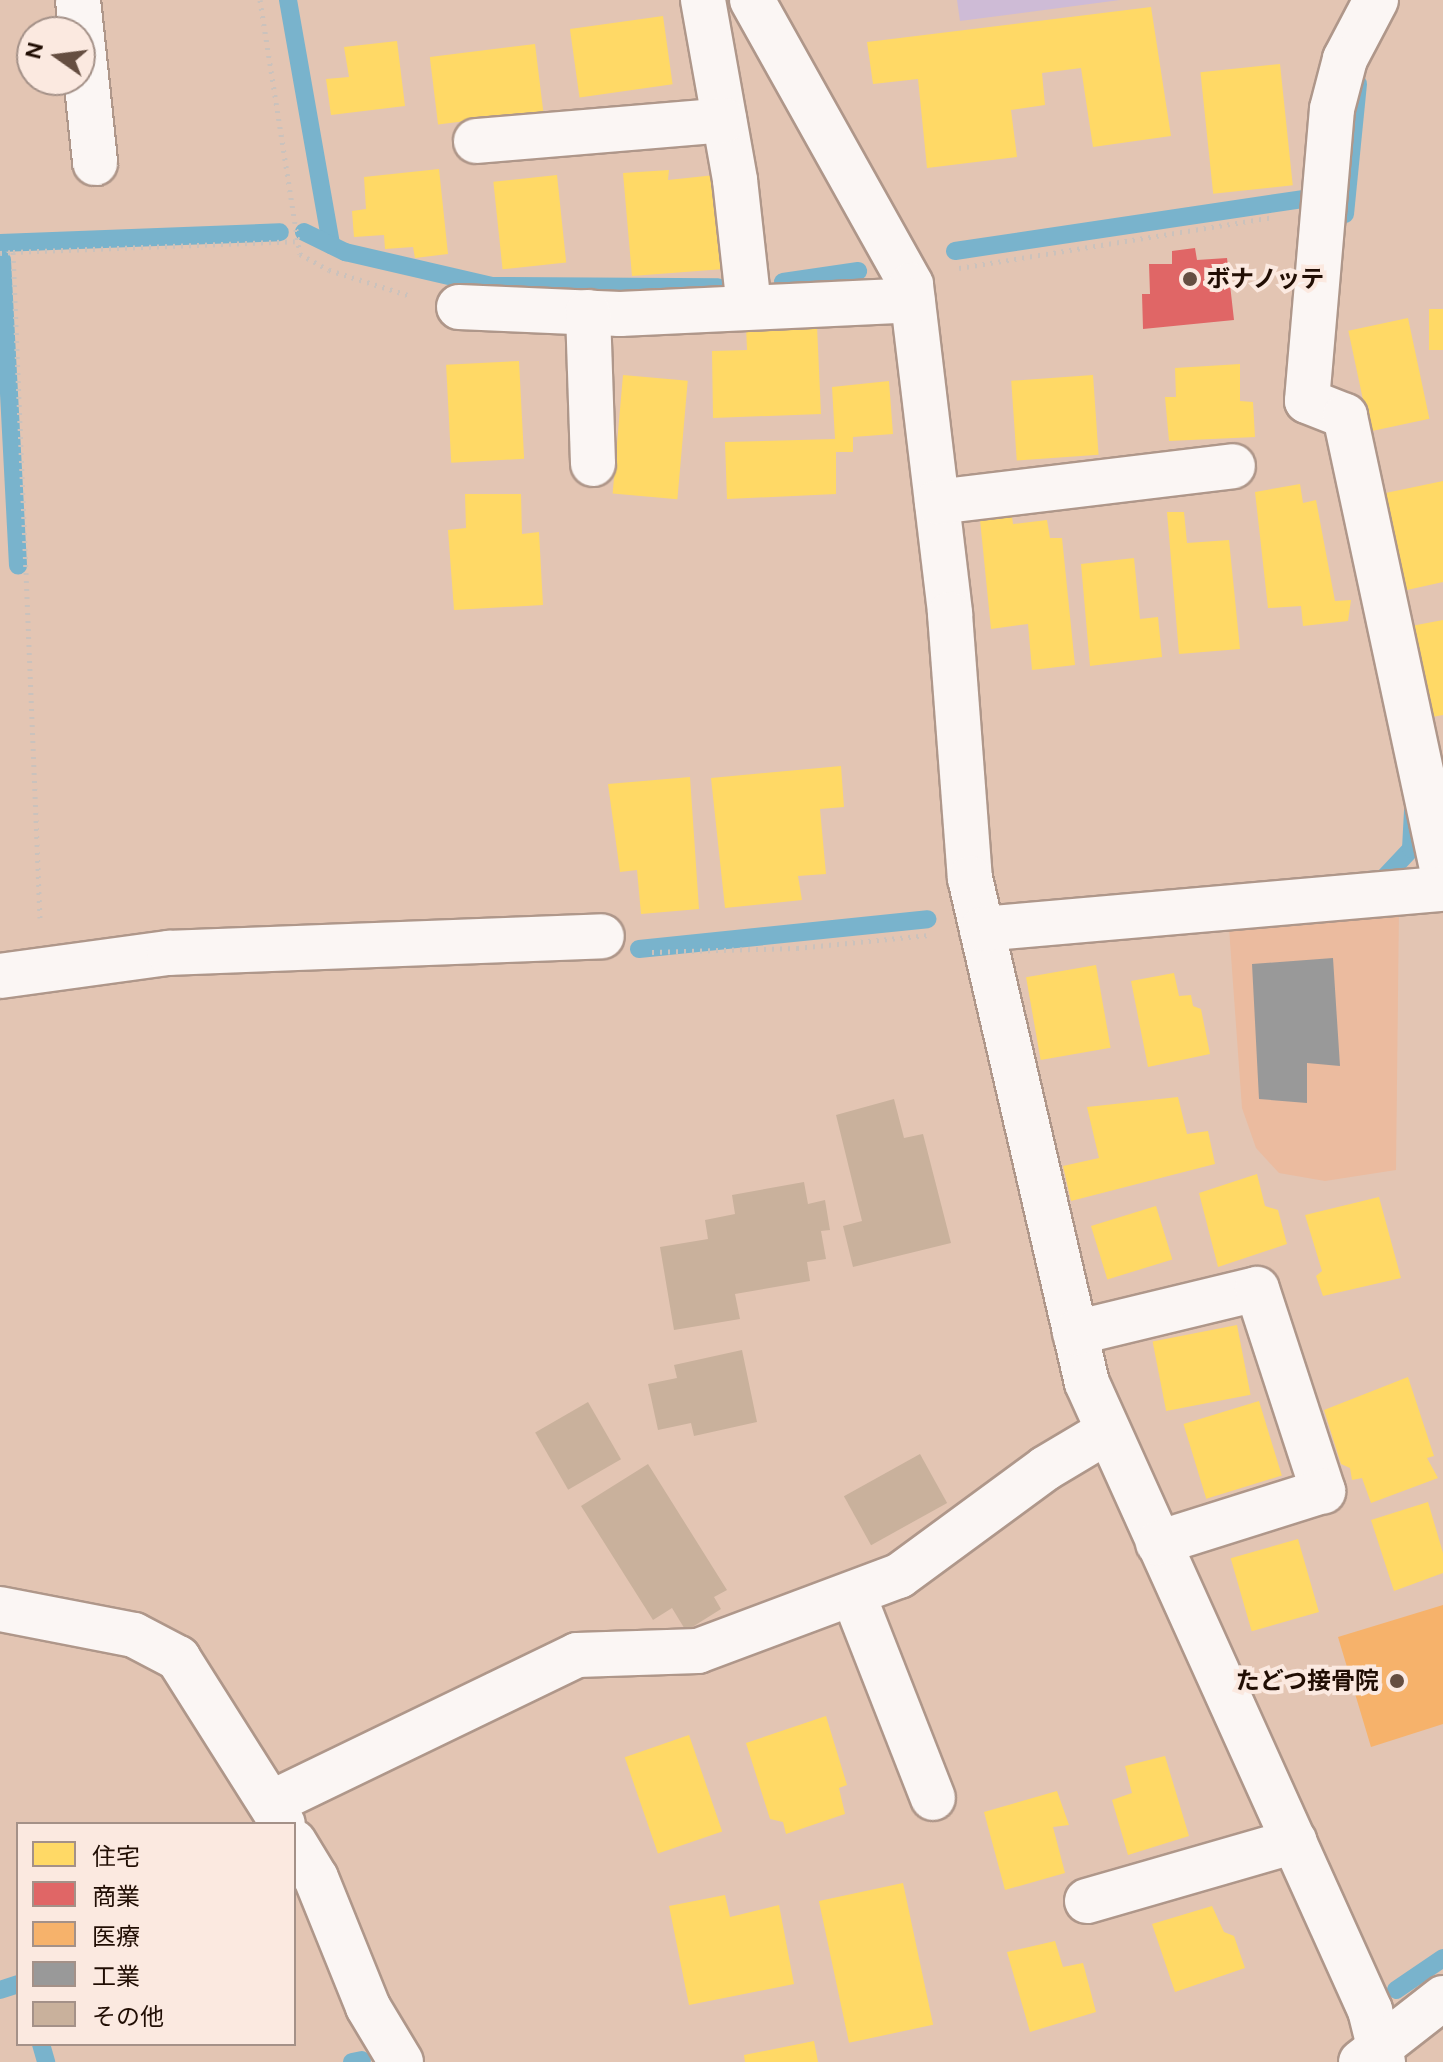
<!DOCTYPE html>
<meta charset="utf-8">
<style>
body{margin:0}
#map{position:relative;width:1443px;height:2062px;overflow:hidden;background:#e3c5b3;font-family:"DM Sans","Noto Sans JP",sans-serif}
div>[style]{position:absolute}
[style*='--x']{left:calc(var(--x)*1px);top:calc(var(--y)*1px);width:calc(var(--w)*1px);rotate:calc(var(--a)*1deg)}
.built>*{inset:0;background:#ebbb9f}
.green>*{inset:0;background:#cebbd6}
.homes>*{inset:0;background:#ffd966;transform-origin:0 0}
.shops>*{inset:0;background:#e06666}
.health>*{inset:0;background:#f6b26b}
.industry>*{inset:0;background:#999}
.stream>*{height:18px;margin:-9px;padding:0 9px;transform-origin:9px;border-radius:9px;background:#79b3cc}
.building>*{inset:0;background:#c9b19c;transform-origin:0 0}
.path>*{height:5px;margin-top:-2.5px;transform-origin:0;background:repeating-linear-gradient(90deg,#cbc2bc 0 2px,transparent 0 8px)}
.roads{filter:drop-shadow(2px 0 #af978a) drop-shadow(-2px 0 #af978a) drop-shadow(0 2px #af978a) drop-shadow(0 -2px #af978a)}
.minor>*{height:44px;margin:-22px;padding:0 22px;transform-origin:22px;border-radius:22px;background:#fbf6f4}
.dots>*{width:22px;height:22px;translate:-50% -50%;box-sizing:border-box;border:4px solid #fbe9e0;border-radius:50%}
span{translate:-50% -50%;white-space:nowrap;text-align:center;line-height:1.15;-webkit-text-stroke:8px #fbe9e0;paint-order:stroke}
.poi-label{font-size:24px;color:#210e04;font-weight:700}
.left{translate:0 -50%;text-align:left}
.right{translate:-100% -50%;text-align:right}
.legend{position:absolute;left:16px;top:1822px;width:280px;height:224px;box-sizing:border-box;background:#fbe9e0;border:2px solid #a49188;margin:0;padding:10px 14px;list-style:none;font-size:24px;color:#210e04}
.legend li{display:flex;align-items:center;gap:16px;height:40px}
.legend b{width:40px;border:2px solid #a49188}
.north{position:absolute;left:16px;top:16px;width:80px;height:80px;box-sizing:border-box;background:#fbe9e0;border:2px solid #a49188;border-radius:50%;rotate:284deg;font-size:22px;font-weight:700;line-height:32px;text-align:center;color:#210e04}
.north::after{content:'';display:block;margin:auto;width:28px;height:36px;background:#654e41;clip-path:polygon(50% 0,100% 100%,50% 72%,0 100%)}
</style>
<div id="map">
<div class="built">
<i style="clip-path:polygon(1399px 906px,1396px 1170px,1325px 1181px,1279px 1173px,1256px 1148px,1242px 1108px,1229px 928px)"></i>
</div>
<div class="green">
<i style="clip-path:polygon(957px 0,1120px 0,960px 21px)"></i>
</div>
<div class="homes">
<i style="clip-path:polygon(1151px 7px,1171px 136px,1093px 147px,1081px 68px,1042px 73px,1045px 105px,1011px 110px,1017px 157px,927px 168px,918px 79px,873px 84px,867px 42px)"></i>
<i style="left:663px;top:16px;width:69px;height:94px;rotate:82deg"></i>
<i style="clip-path:polygon(397px 41px,405px 106px,331px 115px,326px 79px,349px 77px,344px 47px)"></i>
<i style="left:535px;top:44px;width:68px;height:106px;rotate:83deg"></i>
<i style="left:1280px;top:64px;width:122px;height:80px;rotate:84deg"></i>
<i style="clip-path:polygon(439px 169px,448px 254px,415px 258px,413px 247px,385px 249px,384px 235px,354px 237px,352px 211px,366px 209px,364px 177px)"></i>
<i style="clip-path:polygon(669px 170px,668px 180px,715px 175px,724px 269px,632px 276px,623px 173px)"></i>
<i style="left:557px;top:175px;width:88px;height:64px;rotate:84deg"></i>
<i style="left:1443px;top:309px;width:41px;height:14px;rotate:90deg"></i>
<i style="left:1408px;top:318px;width:103px;height:61px;rotate:78deg"></i>
<i style="clip-path:polygon(746px 326px,817px 326px,821px 414px,713px 418px,712px 351px,747px 350px)"></i>
<i style="left:519px;top:361px;width:98px;height:73px;rotate:87deg"></i>
<i style="clip-path:polygon(1240px 364px,1240px 401px,1253px 402px,1255px 437px,1169px 441px,1165px 397px,1176px 397px,1175px 368px)"></i>
<i style="left:623px;top:375px;width:65px;height:119px;rotate:5deg"></i>
<i style="left:1093px;top:375px;width:80px;height:82px;rotate:86deg"></i>
<i style="clip-path:polygon(889px 381px,893px 434px,853px 437px,853px 452px,836px 452px,836px 494px,727px 499px,725px 442px,835px 439px,832px 387px)"></i>
<i style="clip-path:polygon(1443px 481px,1443px 582px,1398px 592px,1376px 495px)"></i>
<i style="clip-path:polygon(1300px 484px,1303px 503px,1316px 500px,1335px 601px,1351px 600px,1348px 621px,1303px 626px,1301px 606px,1268px 608px,1255px 492px)"></i>
<i style="clip-path:polygon(465px 494px,521px 494px,522px 534px,539px 532px,543px 605px,454px 610px,448px 530px,466px 528px)"></i>
<i style="clip-path:polygon(1167px 512px,1184px 512px,1187px 543px,1229px 540px,1240px 649px,1179px 654px)"></i>
<i style="clip-path:polygon(1012px 517px,1013px 524px,1047px 520px,1050px 538px,1062px 538px,1075px 665px,1032px 670px,1028px 624px,991px 629px,980px 520px)"></i>
<i style="clip-path:polygon(1134px 558px,1140px 619px,1158px 617px,1162px 657px,1090px 666px,1081px 564px)"></i>
<i style="clip-path:polygon(1443px 620px,1443px 715px,1427px 718px,1406px 627px)"></i>
<i style="clip-path:polygon(841px 766px,844px 807px,820px 809px,826px 874px,798px 876px,802px 900px,725px 908px,711px 778px)"></i>
<i style="clip-path:polygon(690px 777px,699px 909px,641px 914px,637px 870px,620px 872px,608px 784px)"></i>
<i style="left:1096px;top:965px;width:84px;height:71px;rotate:80deg"></i>
<i style="clip-path:polygon(1174px 973px,1179px 996px,1191px 995px,1193px 1006px,1201px 1009px,1210px 1054px,1148px 1067px,1131px 981px)"></i>
<i style="clip-path:polygon(1178px 1097px,1187px 1134px,1208px 1131px,1215px 1164px,1071px 1201px,1063px 1166px,1099px 1158px,1087px 1107px)"></i>
<i style="clip-path:polygon(1257px 1174px,1265px 1206px,1278px 1210px,1287px 1244px,1218px 1267px,1199px 1193px)"></i>
<i style="clip-path:polygon(1379px 1197px,1401px 1278px,1323px 1296px,1316px 1276px,1322px 1271px,1305px 1215px)"></i>
<i style="left:1156px;top:1206px;width:56px;height:68px;rotate:73deg"></i>
<i style="left:1237px;top:1325px;width:71px;height:86px;rotate:79deg"></i>
<i style="clip-path:polygon(1408px 1377px,1434px 1456px,1427px 1458px,1438px 1478px,1371px 1503px,1362px 1478px,1352px 1480px,1350px 1468px,1341px 1464px,1324px 1410px)"></i>
<i style="left:1259px;top:1401px;width:78px;height:79px;rotate:73deg"></i>
<i style="clip-path:polygon(1428px 1502px,1443px 1553px,1443px 1573px,1394px 1591px,1371px 1520px)"></i>
<i style="left:1298px;top:1539px;width:76px;height:70px;rotate:74deg"></i>
<i style="clip-path:polygon(826px 1716px,847px 1785px,839px 1788px,845px 1814px,786px 1834px,783px 1822px,770px 1819px,746px 1743px)"></i>
<i style="left:689px;top:1735px;width:102px;height:68px;rotate:71deg"></i>
<i style="clip-path:polygon(1165px 1756px,1189px 1836px,1128px 1855px,1112px 1800px,1132px 1793px,1125px 1766px)"></i>
<i style="clip-path:polygon(1057px 1791px,1069px 1825px,1053px 1827px,1065px 1873px,1005px 1890px,984px 1812px)"></i>
<i style="left:903px;top:1883px;width:145px;height:86px;rotate:78deg"></i>
<i style="clip-path:polygon(725px 1895px,730px 1917px,779px 1905px,794px 1984px,689px 2005px,669px 1906px)"></i>
<i style="clip-path:polygon(1212px 1906px,1224px 1932px,1234px 1936px,1245px 1968px,1175px 1992px,1152px 1924px)"></i>
<i style="clip-path:polygon(1055px 1941px,1063px 1967px,1083px 1963px,1096px 2012px,1030px 2032px,1007px 1952px)"></i>
<i style="clip-path:polygon(814px 2041px,818px 2062px,745px 2062px,744px 2055px)"></i>
</div>
<div class="shops">
<i style="clip-path:polygon(1195px 248px,1197px 260px,1227px 258px,1234px 320px,1143px 329px,1142px 294px,1150px 294px,1149px 264px,1172px 264px,1172px 251px)"></i>
</div>
<div class="health">
<i style="clip-path:polygon(1443px 1605px,1443px 1724px,1371px 1747px,1338px 1637px)"></i>
</div>
<div class="industry">
<i style="clip-path:polygon(1333px 958px,1340px 1066px,1307px 1063px,1307px 1103px,1259px 1099px,1252px 964px)"></i>
</div>
<div class="stream">
<i style="--x:288;--y:0;--w:249;--a:80"></i>
<i style="--x:1345;--y:214;--w:131;--a:-84.3"></i>
<i style="--x:304;--y:232;--w:46;--a:26"></i>
<i style="--x:345;--y:252;--w:151;--a:13"></i>
<i style="--x:492;--y:286;--w:226;--a:0.3"></i>
<i style="--x:0;--y:243;--w:280;--a:-2.2"></i>
<i style="--x:955;--y:251;--w:360;--a:-8.5"></i>
<i style="--x:2;--y:260;--w:306;--a:87"></i>
<i style="--x:783;--y:282;--w:76;--a:-8.3"></i>
<i style="--x:1368;--y:880;--w:15;--a:-4"></i>
<i style="--x:1383;--y:879;--w:41;--a:-47"></i>
<i style="--x:1411;--y:849;--w:38;--a:-87"></i>
<i style="--x:639;--y:949;--w:290;--a:-5.9"></i>
<i style="--x:0;--y:1990;--w:19;--a:-18"></i>
<i style="--x:1396;--y:1990;--w:57;--a:-34.2"></i>
<i style="--x:41;--y:2044;--w:19;--a:74"></i>
<i style="--x:352;--y:2062;--w:10;--a:-11"></i>
</div>
<div class="building">
<i style="clip-path:polygon(894px 1099px,904px 1138px,923px 1134px,951px 1243px,853px 1267px,843px 1226px,862px 1221px,836px 1115px)"></i>
<i style="clip-path:polygon(804px 1182px,808px 1204px,825px 1200px,830px 1230px,821px 1231px,826px 1259px,807px 1262px,810px 1281px,735px 1294px,740px 1319px,674px 1330px,660px 1247px,708px 1239px,705px 1220px,735px 1214px,732px 1195px)"></i>
<i style="clip-path:polygon(742px 1350px,757px 1422px,694px 1436px,691px 1423px,658px 1430px,648px 1384px,677px 1378px,674px 1365px)"></i>
<i style="left:588px;top:1402px;width:66px;height:61px;rotate:60deg"></i>
<i style="left:920px;top:1454px;width:56px;height:87px;rotate:61deg"></i>
<i style="clip-path:polygon(648px 1464px,727px 1590px,714px 1597px,721px 1609px,686px 1631px,672px 1608px,653px 1620px,581px 1506px)"></i>
</div>
<div class="path">
<i style="--x:260;--y:0;--w:257;--a:81.1"></i>
<i style="--x:300;--y:254;--w:33;--a:29"></i>
<i style="--x:329;--y:270;--w:86;--a:17.6"></i>
<i style="--x:0;--y:253;--w:13;--a:-4"></i>
<i style="--x:959;--y:268;--w:318;--a:-9.2"></i>
<i style="--x:40;--y:918;--w:667;--a:-92.32"></i>
<i style="--x:13;--y:252;--w:282;--a:-2.2"></i>
<i style="--x:652;--y:952;--w:145;--a:-1.6"></i>
<i style="--x:797;--y:948;--w:133;--a:-5.6"></i>
</div>
<div class="roads">
<div class="minor">
<i style="--x:78;--y:0;--w:164;--a:84"></i>
<i style="--x:703;--y:0;--w:183;--a:79.9"></i>
<i style="--x:735;--y:180;--w:127;--a:83.7"></i>
<i style="--x:752;--y:0;--w:326;--a:60.8"></i>
<i style="--x:911;--y:285;--w:331;--a:83.2"></i>
<i style="--x:950;--y:614;--w:265;--a:85.7"></i>
<i style="--x:970;--y:878;--w:518;--a:76.96"></i>
<i style="--x:1087;--y:1383;--w:688;--a:65.71"></i>
<i style="--x:1370;--y:2010;--w:54;--a:76"></i>
<i style="--x:1376;--y:0;--w:67;--a:117.7"></i>
<i style="--x:1345;--y:59;--w:52;--a:104.6"></i>
<i style="--x:1332;--y:109;--w:293;--a:94.9"></i>
<i style="--x:1307;--y:401;--w:41;--a:21.5"></i>
<i style="--x:1345;--y:416;--w:468;--a:77.9"></i>
<i style="--x:476;--y:141;--w:249;--a:-4.8"></i>
<i style="--x:459;--y:307;--w:161;--a:2.5"></i>
<i style="--x:620;--y:314;--w:293;--a:-2.7"></i>
<i style="--x:588;--y:312;--w:152;--a:88.1"></i>
<i style="--x:937;--y:502;--w:298;--a:-6.9"></i>
<i style="--x:982;--y:929;--w:463;--a:-5"></i>
<i style="--x:0;--y:976;--w:171;--a:-7.8"></i>
<i style="--x:169;--y:953;--w:433;--a:-2.2"></i>
<i style="--x:1075;--y:1333;--w:187;--a:-13.6"></i>
<i style="--x:1257;--y:1289;--w:213;--a:71.9"></i>
<i style="--x:1323;--y:1491;--w:173;--a:162.5"></i>
<i style="--x:853;--y:1594;--w:219;--a:68.6"></i>
<i style="--x:0;--y:1609;--w:136;--a:11"></i>
<i style="--x:134;--y:1635;--w:50;--a:27.6"></i>
<i style="--x:178;--y:1658;--w:196;--a:57.7"></i>
<i style="--x:271;--y:1803;--w:340;--a:-25.8"></i>
<i style="--x:577;--y:1655;--w:121;--a:-1.9"></i>
<i style="--x:698;--y:1651;--w:215;--a:-20.5"></i>
<i style="--x:899;--y:1576;--w:182;--a:-36.3"></i>
<i style="--x:1046;--y:1468;--w:72;--a:-30.8"></i>
<i style="--x:294;--y:1842;--w:42;--a:58.6"></i>
<i style="--x:316;--y:1878;--w:139;--a:68"></i>
<i style="--x:368;--y:2007;--w:64;--a:59"></i>
<i style="--x:1087;--y:1901;--w:216;--a:-16.1"></i>
<i style="--x:1361;--y:2062;--w:104;--a:-38"></i>
</div>
</div>
<div class="dots">
<i style="left:1190px;top:279px;background:#654e41"></i>
<i style="left:1397px;top:1681px;background:#654e41"></i>
</div>
<div class="poi-label">
<span class="left" style="left:1206px;top:279px">ボナノッテ</span>
<span class="right" style="left:1379px;top:1681px">たどつ接骨院</span>
</div>
<ul class="legend">
<li><b style="height:22px;background:#ffd966"></b>住宅</li>
<li><b style="height:22px;background:#e06666"></b>商業</li>
<li><b style="height:22px;background:#f6b26b"></b>医療</li>
<li><b style="height:22px;background:#999"></b>工業</li>
<li><b style="height:22px;background:#c9b19c"></b>その他</li>
</ul>
<div class="north">N</div>
</div>
